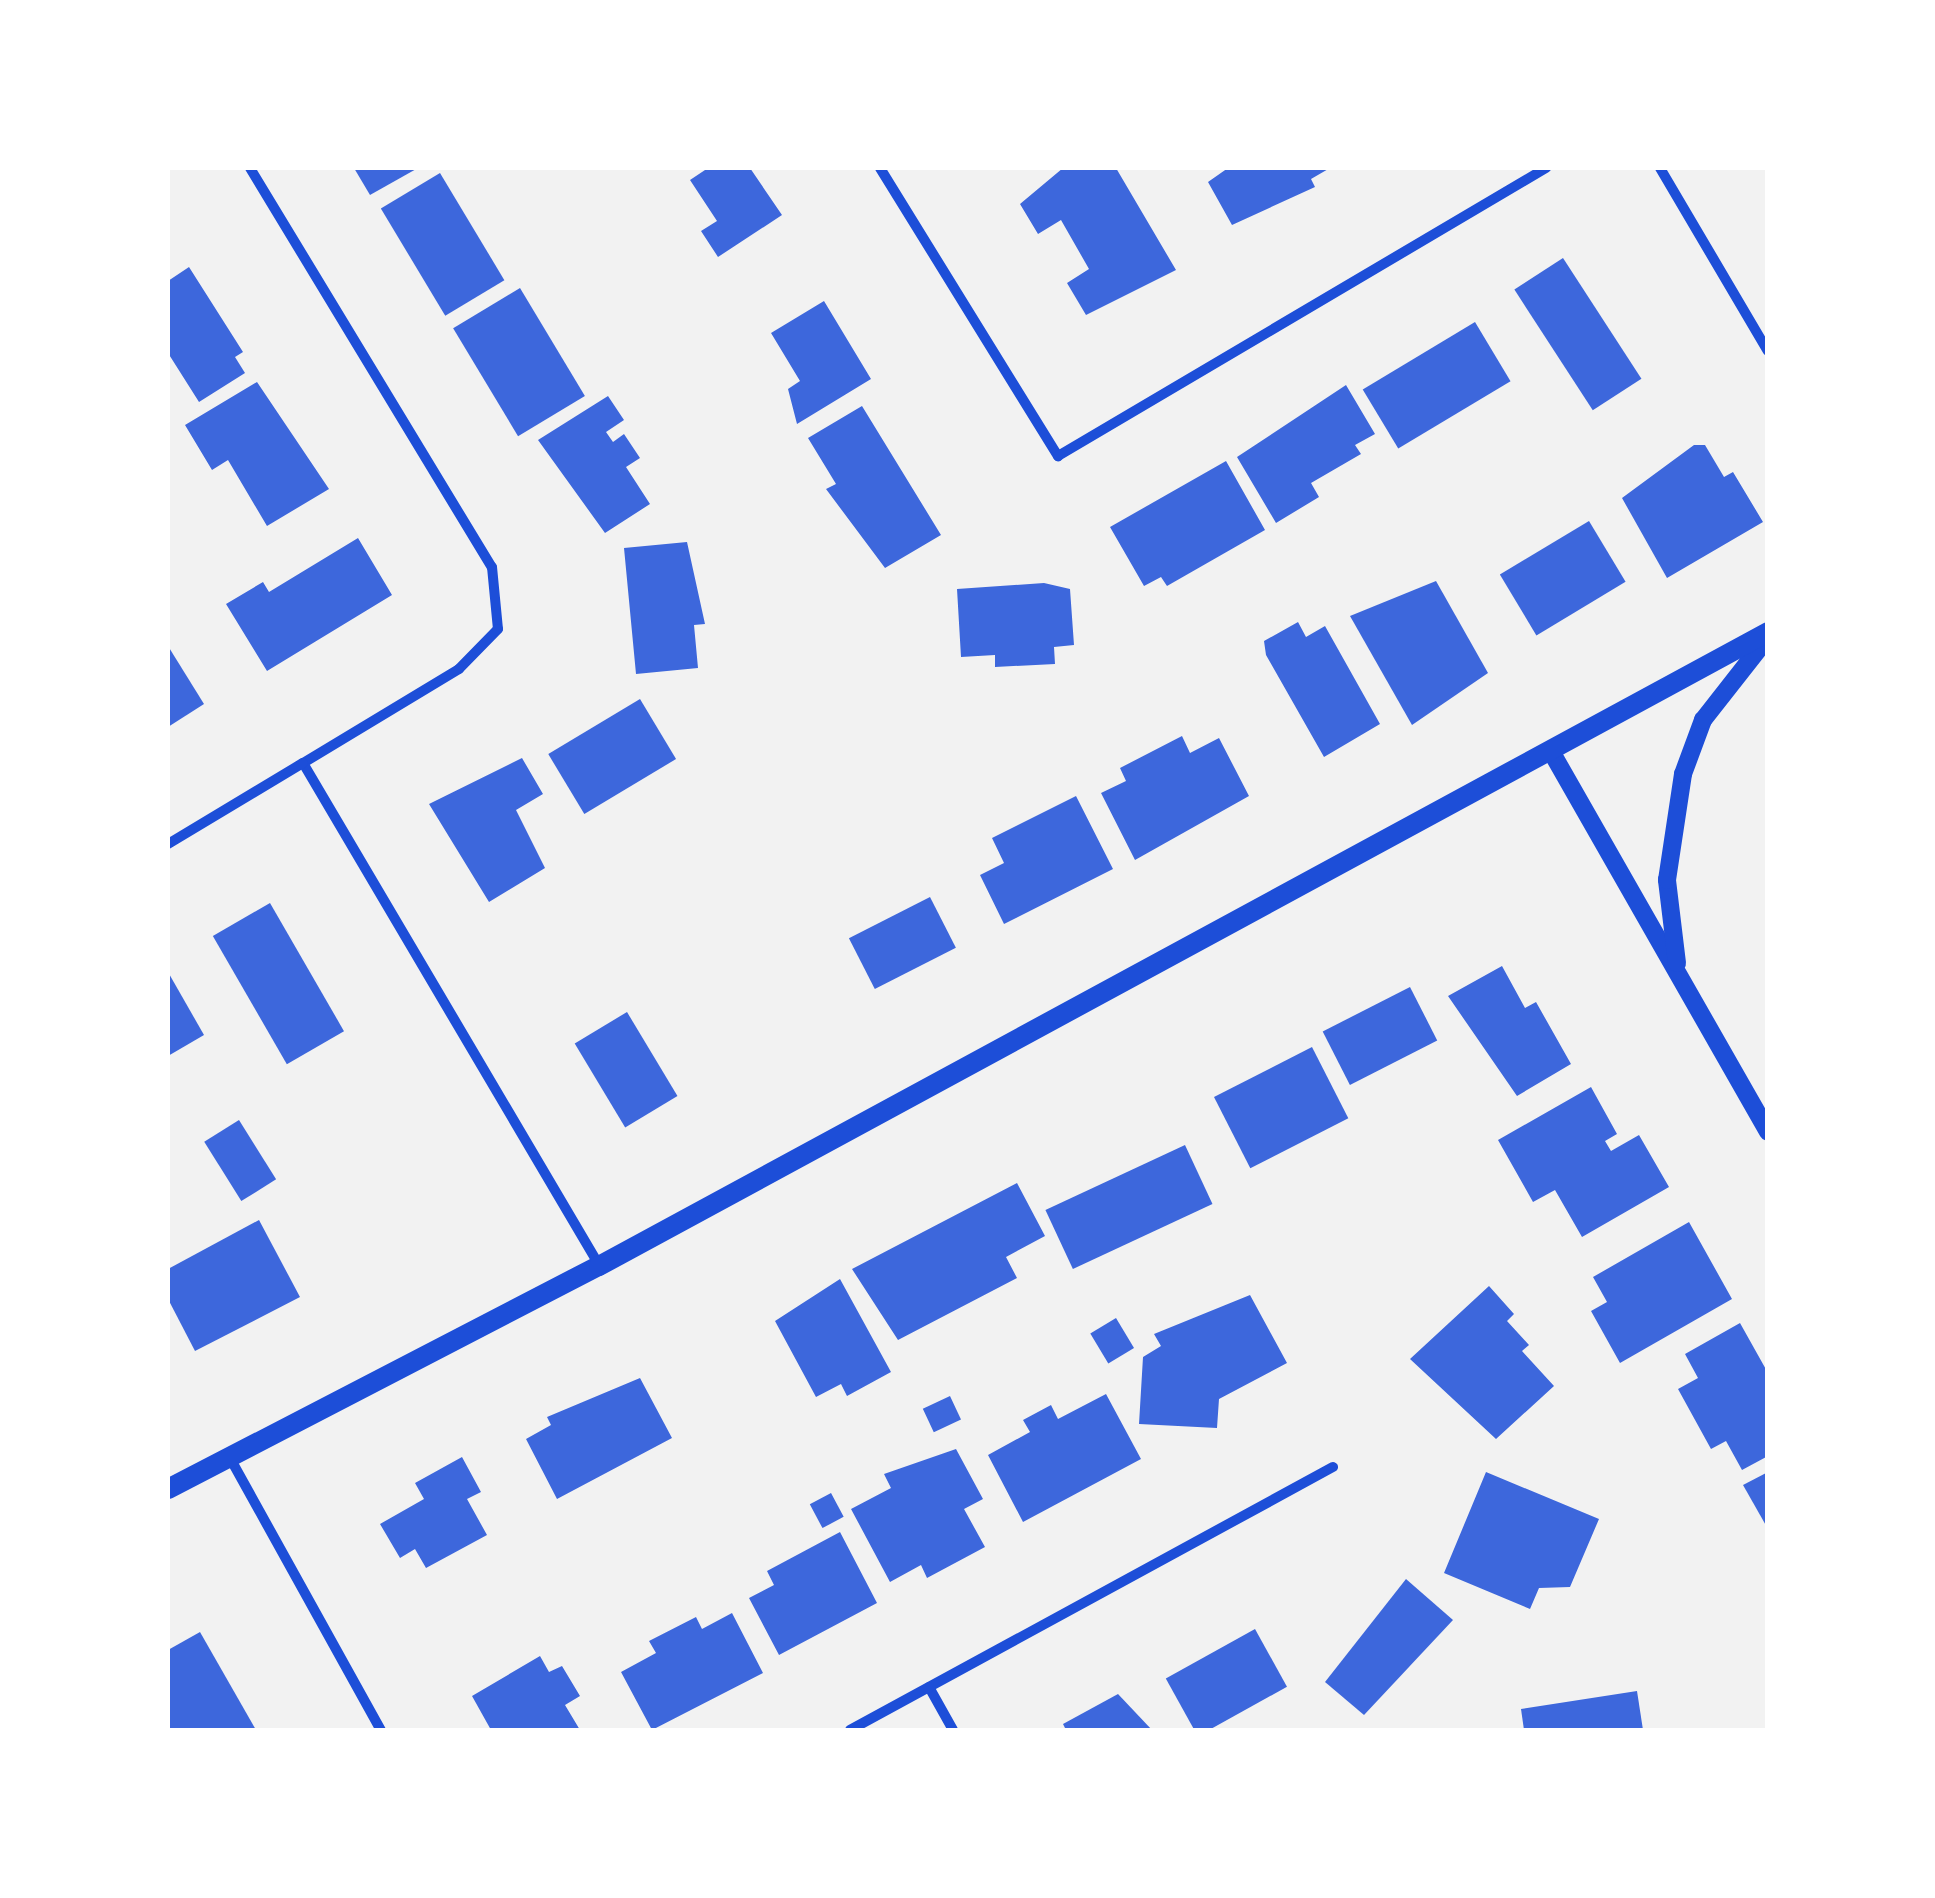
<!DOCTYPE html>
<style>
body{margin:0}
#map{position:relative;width:1935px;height:1898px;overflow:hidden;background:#f2f2f2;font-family:"Alegreya Sans",sans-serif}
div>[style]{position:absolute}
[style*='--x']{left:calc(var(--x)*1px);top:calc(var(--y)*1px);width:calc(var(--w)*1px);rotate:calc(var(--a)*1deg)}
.building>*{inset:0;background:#3d67dc;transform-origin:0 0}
.minor>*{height:10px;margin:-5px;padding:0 5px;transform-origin:5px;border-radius:5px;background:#1d4ed8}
.tertiary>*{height:18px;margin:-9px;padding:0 9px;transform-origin:9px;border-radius:9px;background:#1d4ed8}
.secondary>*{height:20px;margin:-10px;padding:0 10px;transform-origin:10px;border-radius:10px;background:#1d4ed8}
span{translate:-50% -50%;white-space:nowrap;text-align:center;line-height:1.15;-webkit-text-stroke:9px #fff;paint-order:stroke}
.frame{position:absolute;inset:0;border:170px solid #fff;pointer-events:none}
</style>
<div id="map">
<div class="building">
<i style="clip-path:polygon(354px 168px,418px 168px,370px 195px)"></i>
<i style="clip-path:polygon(708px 168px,750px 168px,782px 215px,718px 257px,701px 231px,717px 221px,690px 180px)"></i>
<i style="clip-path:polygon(1063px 168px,1116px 168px,1176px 270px,1086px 315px,1067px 283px,1089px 269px,1061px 220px,1038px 234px,1020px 204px)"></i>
<i style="clip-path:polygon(1228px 168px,1330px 168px,1311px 179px,1315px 187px,1232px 225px,1208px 182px)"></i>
<i style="left:440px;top:173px;width:125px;height:69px;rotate:59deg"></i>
<i style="left:1563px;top:258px;width:144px;height:58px;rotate:57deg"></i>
<i style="clip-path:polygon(189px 267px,243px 352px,235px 357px,245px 373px,199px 402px,168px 353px,168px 281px)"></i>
<i style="left:520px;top:288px;width:126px;height:78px;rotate:59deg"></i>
<i style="clip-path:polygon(824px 301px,871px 379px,797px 424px,788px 389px,800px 381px,771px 333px)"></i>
<i style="left:1475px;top:322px;width:69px;height:131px;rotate:59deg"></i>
<i style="clip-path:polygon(257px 382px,329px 489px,267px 526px,228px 460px,212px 470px,185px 425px)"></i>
<i style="clip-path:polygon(1346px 385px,1375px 434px,1355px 445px,1361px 454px,1311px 483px,1319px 497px,1276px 523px,1237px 457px)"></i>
<i style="clip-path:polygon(608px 396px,624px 420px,606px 432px,613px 442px,624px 434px,640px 458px,626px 467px,650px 504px,605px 533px,538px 440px)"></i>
<i style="clip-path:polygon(862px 406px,941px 535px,885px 568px,826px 489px,836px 484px,808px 438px)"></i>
<i style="clip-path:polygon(1694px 445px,1705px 445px,1724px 477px,1733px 472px,1763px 522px,1667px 578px,1622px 498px)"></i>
<i style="clip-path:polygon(1226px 461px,1265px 530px,1167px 586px,1161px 577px,1144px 586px,1110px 527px)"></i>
<i style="left:1589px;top:521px;width:71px;height:104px;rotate:59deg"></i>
<i style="clip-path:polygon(358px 538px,392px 595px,267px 671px,226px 604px,263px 582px,269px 592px)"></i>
<i style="clip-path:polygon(687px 542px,705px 624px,694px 625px,698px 668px,636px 674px,624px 548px)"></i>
<i style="clip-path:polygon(1436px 581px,1488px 673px,1412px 725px,1350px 616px)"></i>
<i style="clip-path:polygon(1044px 583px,1070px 589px,1074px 645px,1054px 647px,1055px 664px,995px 667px,995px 655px,961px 657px,957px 589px)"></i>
<i style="clip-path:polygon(1298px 622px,1306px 637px,1325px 626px,1380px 724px,1324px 757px,1266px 655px,1264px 641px)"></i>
<i style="clip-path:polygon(168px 646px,204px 704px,168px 727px)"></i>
<i style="left:640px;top:699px;width:70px;height:107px;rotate:59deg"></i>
<i style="clip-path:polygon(1182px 736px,1190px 753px,1219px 738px,1249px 796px,1135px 860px,1101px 793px,1126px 781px,1120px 768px)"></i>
<i style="clip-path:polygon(522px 758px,543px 794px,516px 810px,545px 868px,489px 902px,429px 804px)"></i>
<i style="clip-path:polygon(1076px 796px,1113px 869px,1004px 924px,980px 875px,1004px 863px,992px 838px)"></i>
<i style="left:930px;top:897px;width:57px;height:91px;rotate:63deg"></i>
<i style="left:270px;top:903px;width:148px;height:66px;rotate:60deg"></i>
<i style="clip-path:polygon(1502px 966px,1525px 1008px,1536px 1002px,1571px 1064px,1517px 1096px,1448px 996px)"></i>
<i style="clip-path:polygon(168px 972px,204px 1035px,168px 1056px)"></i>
<i style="left:1410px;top:987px;width:60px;height:98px;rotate:63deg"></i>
<i style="left:627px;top:1012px;width:98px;height:61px;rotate:59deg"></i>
<i style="left:1312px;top:1047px;width:80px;height:110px;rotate:63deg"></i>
<i style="clip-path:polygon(1591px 1087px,1617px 1134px,1605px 1141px,1611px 1151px,1639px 1135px,1669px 1187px,1582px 1237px,1555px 1190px,1533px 1202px,1498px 1140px)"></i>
<i style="left:239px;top:1120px;width:70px;height:41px;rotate:58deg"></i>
<i style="left:1185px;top:1145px;width:65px;height:154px;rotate:65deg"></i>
<i style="clip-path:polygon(1017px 1183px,1045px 1236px,1006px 1257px,1017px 1278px,898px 1340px,852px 1269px)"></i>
<i style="clip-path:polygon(259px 1220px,300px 1297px,195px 1351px,168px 1299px,168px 1269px)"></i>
<i style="clip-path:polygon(1689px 1222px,1732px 1299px,1620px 1363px,1591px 1311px,1607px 1302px,1593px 1277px)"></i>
<i style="clip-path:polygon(840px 1279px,891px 1372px,847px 1396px,841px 1384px,816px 1397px,775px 1321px)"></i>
<i style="clip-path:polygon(1489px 1286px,1514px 1314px,1507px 1321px,1529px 1345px,1522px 1351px,1554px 1386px,1496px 1439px,1410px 1359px)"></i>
<i style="clip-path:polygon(1250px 1295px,1287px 1363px,1219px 1399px,1217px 1428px,1139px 1424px,1143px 1357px,1161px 1346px,1154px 1334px)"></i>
<i style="left:1116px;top:1318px;width:35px;height:30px;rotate:59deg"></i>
<i style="clip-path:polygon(1740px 1323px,1768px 1373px,1768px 1456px,1742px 1470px,1726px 1441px,1711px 1449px,1678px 1389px,1698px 1378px,1685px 1354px)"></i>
<i style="clip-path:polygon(640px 1378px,672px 1438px,557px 1499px,526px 1439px,551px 1425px,547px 1417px)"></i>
<i style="clip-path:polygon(1106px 1394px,1141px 1459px,1023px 1522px,988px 1455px,1030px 1432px,1023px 1420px,1051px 1405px,1058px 1419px)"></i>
<i style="left:950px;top:1396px;width:26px;height:30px;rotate:65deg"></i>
<i style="clip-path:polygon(956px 1449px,983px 1499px,964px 1509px,985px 1547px,927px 1578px,921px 1565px,890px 1582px,851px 1509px,891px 1488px,884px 1474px)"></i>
<i style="clip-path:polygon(462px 1457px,481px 1492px,467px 1499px,487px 1535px,426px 1568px,415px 1549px,400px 1558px,380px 1524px,424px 1499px,415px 1483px)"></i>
<i style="clip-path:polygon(1486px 1472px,1599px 1519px,1570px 1587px,1539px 1588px,1530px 1609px,1444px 1573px)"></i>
<i style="clip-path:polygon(1768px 1472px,1768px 1529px,1743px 1485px)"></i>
<i style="left:831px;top:1493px;width:27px;height:24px;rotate:62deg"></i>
<i style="clip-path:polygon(840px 1532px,877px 1603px,779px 1655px,749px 1598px,774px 1585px,767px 1571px)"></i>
<i style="clip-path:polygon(1406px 1579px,1453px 1620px,1364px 1715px,1325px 1682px)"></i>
<i style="clip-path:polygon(732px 1613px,763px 1673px,652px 1730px,621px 1672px,656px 1653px,649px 1641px,696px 1617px,702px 1629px)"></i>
<i style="left:1255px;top:1629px;width:66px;height:102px;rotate:61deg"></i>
<i style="clip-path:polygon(200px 1632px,256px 1730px,168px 1730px,168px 1650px)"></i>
<i style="clip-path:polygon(540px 1656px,549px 1672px,562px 1666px,580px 1696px,565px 1705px,580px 1730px,491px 1730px,472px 1696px)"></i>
<i style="clip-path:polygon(1637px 1691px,1643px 1730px,1524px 1730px,1521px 1709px)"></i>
<i style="clip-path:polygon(1118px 1694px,1152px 1730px,1066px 1730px,1063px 1724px)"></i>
</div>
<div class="minor">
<i style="--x:250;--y:168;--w:467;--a:58.8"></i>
<i style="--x:492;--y:567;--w:62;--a:84.5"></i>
<i style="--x:498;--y:629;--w:56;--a:134.3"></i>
<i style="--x:459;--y:669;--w:182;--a:148.9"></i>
<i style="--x:303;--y:763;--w:583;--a:59.47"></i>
<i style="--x:880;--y:168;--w:339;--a:58.3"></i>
<i style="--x:1058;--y:456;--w:567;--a:-30.55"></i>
<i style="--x:1660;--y:168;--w:212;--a:59.5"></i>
<i style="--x:168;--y:844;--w:157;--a:-31"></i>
<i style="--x:230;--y:1458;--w:311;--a:61"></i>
<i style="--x:929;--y:1687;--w:49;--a:60.8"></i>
<i style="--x:850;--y:1730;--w:550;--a:-28.57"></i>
</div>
<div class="tertiary">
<i style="--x:1552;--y:753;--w:436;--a:60.3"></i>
<i style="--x:1677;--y:963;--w:84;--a:-96.9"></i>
<i style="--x:1667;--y:880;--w:107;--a:-81.4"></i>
<i style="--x:1683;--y:774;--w:58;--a:-69.7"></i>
<i style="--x:1703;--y:720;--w:105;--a:-51.9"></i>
</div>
<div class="secondary">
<i style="--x:168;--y:1489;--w:485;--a:-27.4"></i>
<i style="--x:599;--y:1266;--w:1330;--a:-28.47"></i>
</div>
<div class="frame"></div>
</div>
